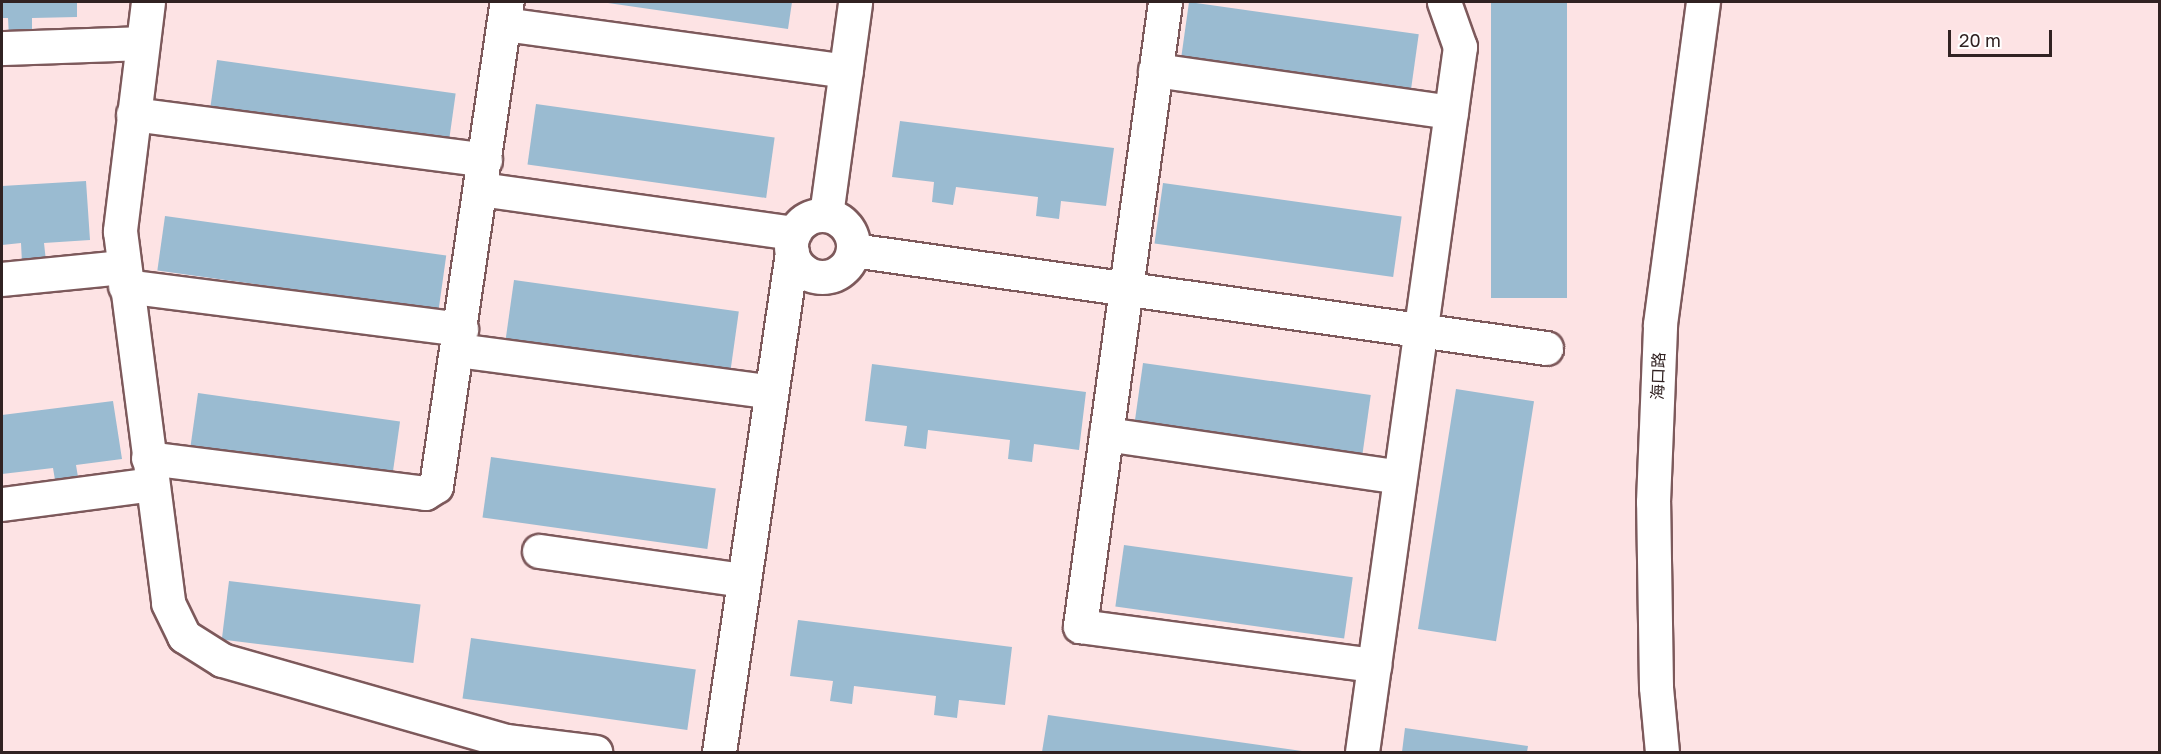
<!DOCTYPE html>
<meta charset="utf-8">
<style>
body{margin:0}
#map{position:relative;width:2161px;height:754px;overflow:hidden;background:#fde3e4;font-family:"Golos Text","Noto Sans SC",sans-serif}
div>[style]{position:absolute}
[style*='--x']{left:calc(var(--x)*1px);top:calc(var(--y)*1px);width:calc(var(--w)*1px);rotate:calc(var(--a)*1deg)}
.building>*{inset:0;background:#9abbd1;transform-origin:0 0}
.roads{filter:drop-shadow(2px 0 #7d595b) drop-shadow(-2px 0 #7d595b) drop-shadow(0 2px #7d595b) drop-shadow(0 -2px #7d595b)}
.minor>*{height:33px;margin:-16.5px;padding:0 16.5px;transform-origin:16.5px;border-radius:16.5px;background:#fff}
.minor>.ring{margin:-16.5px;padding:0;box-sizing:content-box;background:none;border:33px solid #fff;border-radius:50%}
span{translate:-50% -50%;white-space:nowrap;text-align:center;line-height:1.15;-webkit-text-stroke:4.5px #fff;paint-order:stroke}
.street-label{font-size:16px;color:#312222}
.frame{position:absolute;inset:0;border:3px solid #312222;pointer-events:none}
.scale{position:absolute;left:1948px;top:30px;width:104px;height:27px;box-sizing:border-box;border:3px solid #312222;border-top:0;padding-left:8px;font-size:18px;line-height:21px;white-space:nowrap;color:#312222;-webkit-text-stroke:4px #fff;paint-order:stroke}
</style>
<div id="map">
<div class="building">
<i style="clip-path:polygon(2px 2px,77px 2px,77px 17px,32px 18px,32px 36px,9px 37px,8px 18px,2px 18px)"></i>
<i style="clip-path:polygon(601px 2px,792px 2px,788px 29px)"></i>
<i style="left:1189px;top:2px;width:232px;height:60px;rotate:8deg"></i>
<i style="left:1491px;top:2px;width:76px;height:296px"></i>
<i style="left:217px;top:60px;width:241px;height:62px;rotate:8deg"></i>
<i style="left:536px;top:104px;width:241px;height:61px;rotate:8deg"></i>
<i style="clip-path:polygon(900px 121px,1114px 148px,1106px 206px,1061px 201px,1059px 219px,1036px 216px,1038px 197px,956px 187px,953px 205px,932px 202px,934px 182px,892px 177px)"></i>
<i style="clip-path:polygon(86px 181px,90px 240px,44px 243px,46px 261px,22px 263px,21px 243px,2px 245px,2px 186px)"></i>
<i style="left:1163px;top:183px;width:241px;height:61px;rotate:8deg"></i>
<i style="left:165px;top:216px;width:284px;height:55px;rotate:8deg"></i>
<i style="left:514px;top:280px;width:227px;height:61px;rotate:8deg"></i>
<i style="left:1143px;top:363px;width:230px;height:62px;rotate:8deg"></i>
<i style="clip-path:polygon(872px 364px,1086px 392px,1079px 450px,1034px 444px,1032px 462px,1008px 459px,1010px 440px,928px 430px,926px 449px,904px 446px,907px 426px,865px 421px)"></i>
<i style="left:1456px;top:389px;width:79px;height:243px;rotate:9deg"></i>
<i style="left:198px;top:393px;width:204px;height:58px;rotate:8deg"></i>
<i style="clip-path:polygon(113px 401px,122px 459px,76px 465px,79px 483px,56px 486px,53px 468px,2px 474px,2px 415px)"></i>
<i style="left:491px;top:457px;width:227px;height:61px;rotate:8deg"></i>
<i style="left:1124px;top:545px;width:231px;height:62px;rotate:8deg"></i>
<i style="left:229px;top:581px;width:193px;height:59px;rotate:7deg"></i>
<i style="clip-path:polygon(798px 620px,1012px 647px,1005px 705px,959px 700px,957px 718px,934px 715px,936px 696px,854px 686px,852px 704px,830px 701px,833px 681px,790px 676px)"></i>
<i style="left:471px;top:638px;width:227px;height:61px;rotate:8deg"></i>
<i style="clip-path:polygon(1048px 715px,1302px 751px,1302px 752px,1042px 752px)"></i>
<i style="clip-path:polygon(1405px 728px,1528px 746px,1527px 752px,1402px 752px)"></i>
</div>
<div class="roads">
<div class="minor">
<i style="--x:148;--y:2;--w:231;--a:97"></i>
<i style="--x:120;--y:231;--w:375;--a:82.6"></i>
<i style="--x:168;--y:603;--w:37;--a:64"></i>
<i style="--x:184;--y:636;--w:45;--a:32.3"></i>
<i style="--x:222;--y:660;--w:295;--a:15.9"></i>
<i style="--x:506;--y:741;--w:90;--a:7"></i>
<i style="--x:1165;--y:2;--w:630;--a:97.76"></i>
<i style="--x:1080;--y:626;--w:297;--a:7.6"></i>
<i style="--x:504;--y:24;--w:345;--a:7.8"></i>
<i style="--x:2;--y:48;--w:140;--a:-2"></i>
<i style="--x:1155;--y:70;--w:299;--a:8.1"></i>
<i style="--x:133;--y:114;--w:355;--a:7.4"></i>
<i style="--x:480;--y:189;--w:317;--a:8"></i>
<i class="ring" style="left:791px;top:215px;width:29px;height:29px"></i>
<i style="--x:826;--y:215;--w:215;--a:-82.2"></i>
<i style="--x:853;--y:250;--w:700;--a:8.05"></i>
<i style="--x:2;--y:279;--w:122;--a:-5.7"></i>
<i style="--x:125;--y:286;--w:339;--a:7.3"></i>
<i style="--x:458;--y:350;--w:316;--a:7.6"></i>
<i style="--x:1106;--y:434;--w:296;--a:8.3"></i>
<i style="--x:148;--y:458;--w:279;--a:7.2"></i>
<i style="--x:425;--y:493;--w:13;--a:-32"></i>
<i style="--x:436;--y:486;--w:489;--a:-81.7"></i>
<i style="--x:2;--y:504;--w:151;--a:-7.6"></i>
<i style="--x:539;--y:551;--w:207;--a:8.1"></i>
<i style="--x:719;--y:752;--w:505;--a:-81.69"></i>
<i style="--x:1362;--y:752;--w:712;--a:-82.09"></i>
<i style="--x:1460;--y:47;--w:48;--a:-109.6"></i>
<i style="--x:1662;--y:752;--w:65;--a:-95.3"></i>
<i style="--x:1656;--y:687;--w:185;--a:-90.9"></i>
<i style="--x:1653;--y:502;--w:178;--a:-87.7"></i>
<i style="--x:1660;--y:324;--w:325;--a:-82.4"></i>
</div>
</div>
<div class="street-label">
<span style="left:1658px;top:376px;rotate:-88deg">海口路</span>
</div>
<div class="frame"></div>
<div class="scale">20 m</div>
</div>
